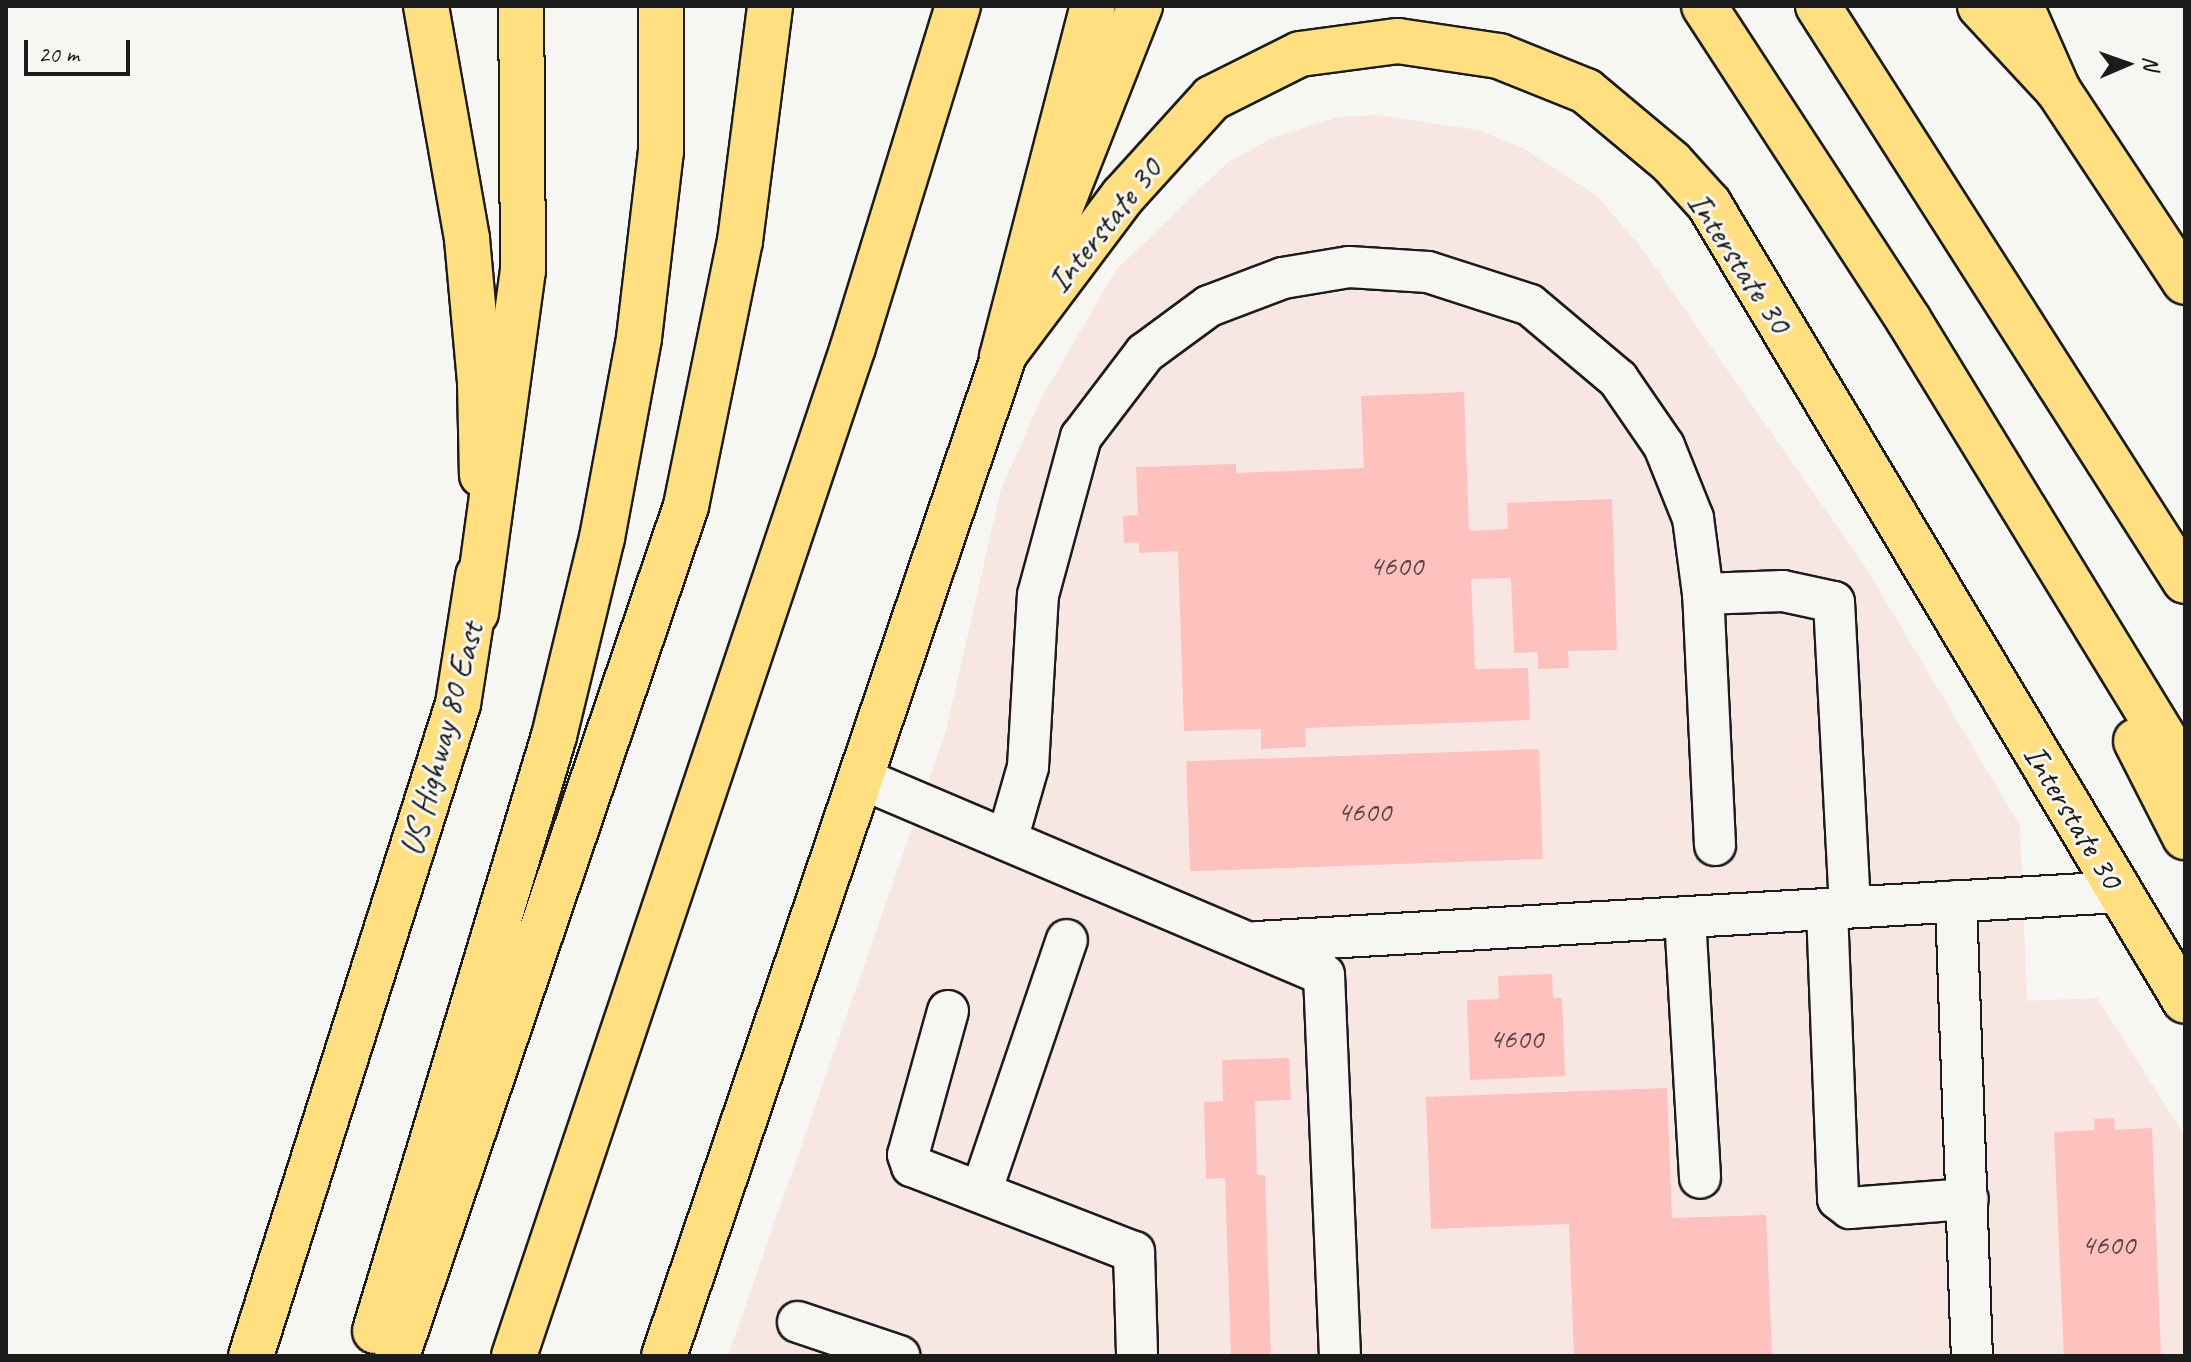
<!DOCTYPE html>
<style>
body{margin:0}
#map{position:relative;width:2191px;height:1362px;overflow:hidden;background:#f6f6f2;font-family:Caveat,sans-serif}
div>[style]{position:absolute}
[style*='--x']{left:calc(var(--x)*1px);top:calc(var(--y)*1px);width:calc(var(--w)*1px);rotate:calc(var(--a)*1deg)}
.built>*{inset:0;background:#f8e6e2}
.building>*{inset:0;background:#fec1be;transform-origin:0 0}
.roads{filter:drop-shadow(2px 0 #1c1c1c) drop-shadow(-2px 0 #1c1c1c) drop-shadow(0 2px #1c1c1c) drop-shadow(0 -2px #1c1c1c)}
.minor>*{height:40px;margin:-20px;padding:0 20px;transform-origin:20px;border-radius:20px;background:#f6f6f2}
.major>*{height:44px;margin:-22px;padding:0 22px;transform-origin:22px;border-radius:22px;background:#ffdf80}
.highway>*{height:44px;margin:-22px;padding:0 22px;transform-origin:22px;border-radius:22px;background:#ffdf80}
span{translate:-50% -50%;white-space:nowrap;text-align:center;line-height:1.15;-webkit-text-stroke:6px #f6f6f2;paint-order:stroke}
.number-label{font-size:30px;color:#544544}
.number-label span{-webkit-text-stroke-width:0}
.street-label{font-size:34px;color:#1c1c1c}
.frame{position:absolute;inset:0;border:8px solid #1c1c1c;pointer-events:none}
.north{position:absolute;left:2087px;top:24px;width:80px;height:80px;-webkit-text-stroke:6px #f6f6f2;paint-order:stroke;rotate:88deg;font-size:22px;font-weight:700;line-height:32px;text-align:center;color:#1c1c1c}
.north::after{content:'';display:block;margin:auto;width:28px;height:36px;background:#1c1c1c;clip-path:polygon(50% 0,100% 100%,50% 72%,0 100%)}
.scale{position:absolute;left:24px;top:40px;width:106px;height:36px;box-sizing:border-box;border:4px solid #1c1c1c;border-top:0;padding-left:10px;font-size:24px;line-height:28px;white-space:nowrap;color:#1c1c1c;-webkit-text-stroke:6px #f6f6f2;paint-order:stroke}
</style>
<div id="map">
<div class="built">
<i style="clip-path:polygon(1378px 115px,1478px 130px,1522px 148px,1596px 195px,1641px 247px,1864px 565px,2020px 826px,2027px 1001px,2097px 998px,2185px 1136px,2185px 1356px,728px 1356px,946px 731px,1001px 489px,1041px 399px,1116px 270px,1227px 163px,1274px 137px,1338px 117px)"></i>
</div>
<div class="building">
<i style="clip-path:polygon(1464px 392px,1469px 531px,1508px 529px,1507px 503px,1612px 499px,1617px 650px,1568px 651px,1569px 668px,1538px 669px,1538px 652px,1514px 653px,1511px 578px,1471px 579px,1475px 669px,1528px 668px,1530px 720px,1305px 728px,1306px 747px,1261px 749px,1261px 729px,1184px 731px,1178px 551px,1139px 553px,1139px 542px,1124px 543px,1123px 516px,1138px 515px,1136px 467px,1236px 464px,1236px 473px,1364px 468px,1361px 396px)"></i>
<i style="left:1539px;top:749px;width:110px;height:353px;rotate:88deg"></i>
<i style="clip-path:polygon(1552px 974px,1553px 998px,1562px 998px,1565px 1076px,1470px 1080px,1467px 1000px,1499px 999px,1498px 976px)"></i>
<i style="clip-path:polygon(1289px 1058px,1291px 1100px,1255px 1101px,1257px 1175px,1265px 1175px,1271px 1356px,1231px 1356px,1225px 1178px,1206px 1179px,1204px 1102px,1223px 1101px,1222px 1060px)"></i>
<i style="clip-path:polygon(1667px 1088px,1672px 1218px,1766px 1215px,1772px 1356px,1574px 1356px,1569px 1224px,1431px 1229px,1426px 1097px)"></i>
<i style="clip-path:polygon(2114px 1118px,2115px 1130px,2152px 1128px,2161px 1356px,2064px 1356px,2054px 1132px,2095px 1130px,2094px 1119px)"></i>
</div>
<div class="roads">
<div class="minor">
<i style="--x:860;--y:778;--w:504;--a:23"></i>
<i style="--x:1324;--y:975;--w:381;--a:87.6"></i>
<i style="--x:1007;--y:840;--w:76;--a:-74"></i>
<i style="--x:1028;--y:767;--w:172;--a:-86.7"></i>
<i style="--x:1038;--y:595;--w:164;--a:-74.8"></i>
<i style="--x:1081;--y:437;--w:106;--a:-52.7"></i>
<i style="--x:1145;--y:353;--w:79;--a:-36.3"></i>
<i style="--x:1209;--y:306;--w:79;--a:-20.7"></i>
<i style="--x:1283;--y:278;--w:67;--a:-9.5"></i>
<i style="--x:1349;--y:267;--w:79;--a:3.6"></i>
<i style="--x:1428;--y:272;--w:107;--a:17.9"></i>
<i style="--x:1530;--y:305;--w:115;--a:40.1"></i>
<i style="--x:1618;--y:379;--w:81;--a:55.5"></i>
<i style="--x:1664;--y:446;--w:78;--a:68.1"></i>
<i style="--x:1693;--y:518;--w:77;--a:82.5"></i>
<i style="--x:1715;--y:845;--w:251;--a:-92.7"></i>
<i style="--x:1703;--y:594;--w:80;--a:-2.1"></i>
<i style="--x:1783;--y:591;--w:52;--a:12.2"></i>
<i style="--x:1834;--y:602;--w:305;--a:87"></i>
<i style="--x:1956;--y:901;--w:455;--a:88"></i>
<i style="--x:1827;--y:909;--w:290;--a:87.8"></i>
<i style="--x:1838;--y:1199;--w:15;--a:37"></i>
<i style="--x:1850;--y:1208;--w:118;--a:-4.4"></i>
<i style="--x:1685;--y:917;--w:261;--a:86.7"></i>
<i style="--x:1257;--y:942;--w:864;--a:-3.32"></i>
<i style="--x:948;--y:1011;--w:149;--a:105.5"></i>
<i style="--x:908;--y:1155;--w:12;--a:70"></i>
<i style="--x:912;--y:1166;--w:238;--a:21.2"></i>
<i style="--x:1134;--y:1252;--w:104;--a:88.3"></i>
<i style="--x:981;--y:1192;--w:266;--a:-71.2"></i>
<i style="--x:798;--y:1322;--w:107;--a:18.6"></i>
</div>
<div class="major">
<i style="--x:426;--y:6;--w:237;--a:80"></i>
<i style="--x:467;--y:239;--w:144;--a:84.8"></i>
<i style="--x:480;--y:382;--w:93;--a:88.8"></i>
<i style="--x:2021;--y:6;--w:92;--a:66.2"></i>
<i style="--x:2058;--y:90;--w:230;--a:56.5"></i>
<i style="--x:1047;--y:242;--w:254;--a:-68.5"></i>
<i style="--x:1002;--y:357;--w:201;--a:-53.1"></i>
<i style="--x:1123;--y:196;--w:132;--a:-47.8"></i>
<i style="--x:1212;--y:98;--w:98;--a:-26.6"></i>
<i style="--x:1300;--y:54;--w:99;--a:-7.6"></i>
<i style="--x:1398;--y:41;--w:102;--a:8.4"></i>
<i style="--x:1499;--y:56;--w:94;--a:21.9"></i>
<i style="--x:1586;--y:91;--w:111;--a:39.9"></i>
<i style="--x:1671;--y:162;--w:57;--a:47.9"></i>
<i style="--x:1709;--y:204;--w:928;--a:59.15"></i>
<i style="--x:251;--y:1356;--w:684;--a:-72.39"></i>
<i style="--x:458;--y:704;--w:130;--a:-81.1"></i>
<i style="--x:664;--y:1356;--w:1082;--a:-71.23"></i>
</div>
<div class="highway">
<i style="--x:1704;--y:6;--w:374;--a:56.9"></i>
<i style="--x:1908;--y:319;--w:531;--a:58.56"></i>
<i style="--x:1818;--y:6;--w:682;--a:57.45"></i>
<i style="--x:1980;--y:6;--w:115;--a:47.1"></i>
<i style="--x:1002;--y:357;--w:363;--a:-75.5"></i>
<i style="--x:476;--y:613;--w:345;--a:-82.2"></i>
<i style="--x:523;--y:271;--w:265;--a:-90.4"></i>
<i style="--x:2136;--y:741;--w:108;--a:63"></i>
<i style="--x:375;--y:1331;--w:621;--a:-73.26"></i>
<i style="--x:554;--y:736;--w:204;--a:-76.4"></i>
<i style="--x:602;--y:538;--w:203;--a:-79.5"></i>
<i style="--x:639;--y:338;--w:187;--a:-83.3"></i>
<i style="--x:661;--y:152;--w:146;--a:-90"></i>
<i style="--x:397;--y:1356;--w:898;--a:-71.22"></i>
<i style="--x:686;--y:506;--w:270;--a:-78.5"></i>
<i style="--x:740;--y:241;--w:237;--a:-82.7"></i>
<i style="--x:514;--y:1356;--w:1064;--a:-71.43"></i>
<i style="--x:853;--y:347;--w:357;--a:-72.9"></i>
</div>
</div>
<div class="number-label">
<span style="left:1396px;top:565px">4600</span>
<span style="left:1364px;top:811px">4600</span>
<span style="left:1516px;top:1038px">4600</span>
<span style="left:2108px;top:1244px">4600</span>
</div>
<div class="street-label">
<span style="left:1104px;top:225px;rotate:-51deg">Interstate 30</span>
<span style="left:1740px;top:262px;rotate:57deg">Interstate 30</span>
<span style="left:441px;top:739px;rotate:-75deg">US Highway 80 East</span>
<span style="left:2074px;top:816px;rotate:59deg">Interstate 30</span>
</div>
<div class="frame"></div>
<div class="north">N</div>
<div class="scale">20 m</div>
</div>
